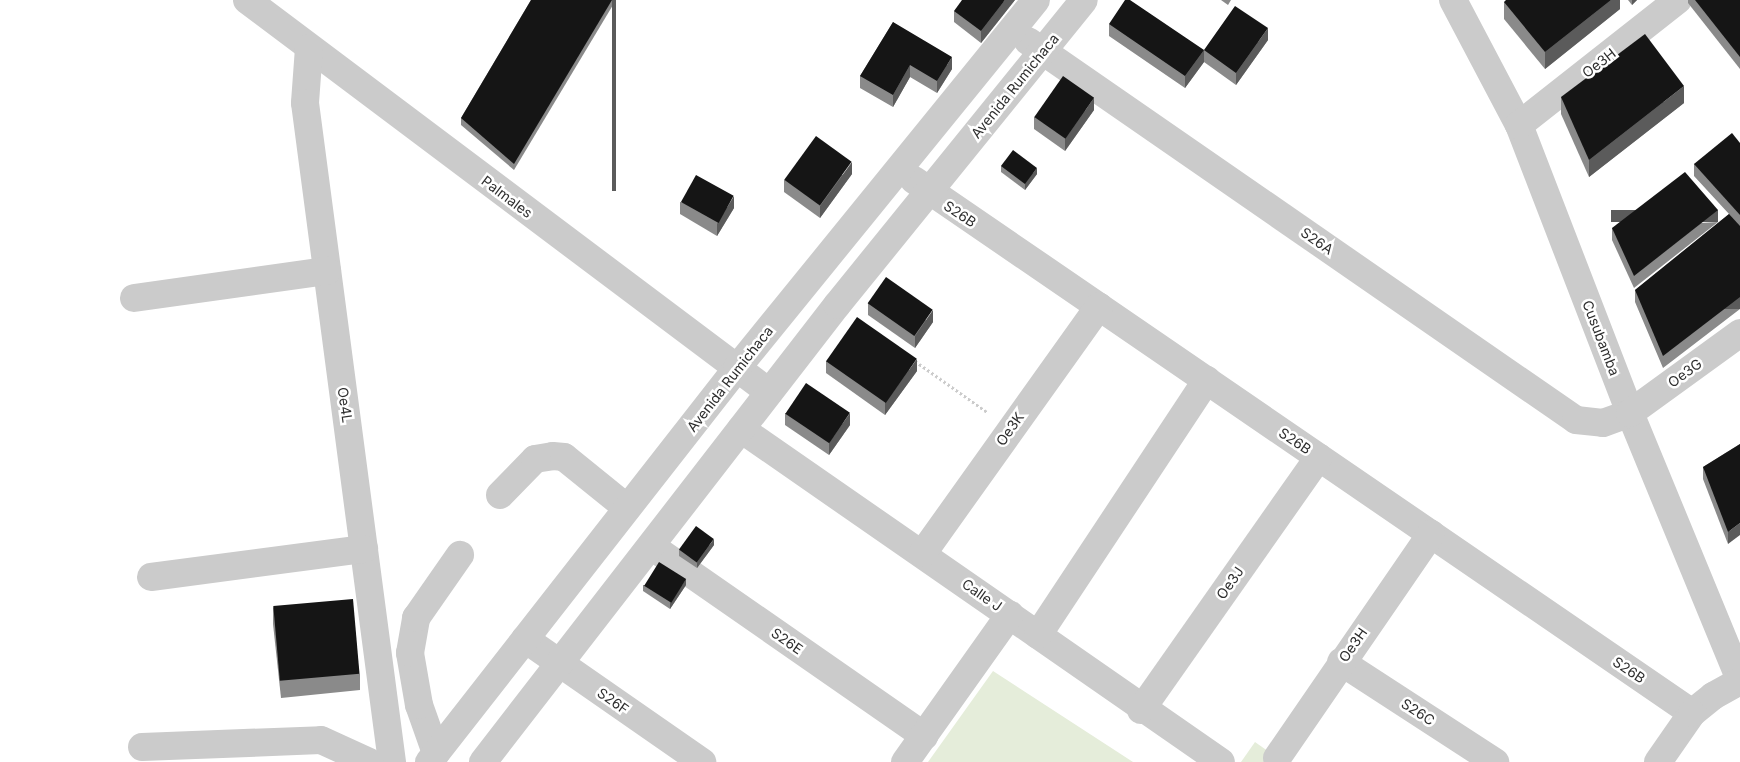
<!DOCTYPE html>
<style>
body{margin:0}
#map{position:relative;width:1740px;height:762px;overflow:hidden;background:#fff;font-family:Inter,sans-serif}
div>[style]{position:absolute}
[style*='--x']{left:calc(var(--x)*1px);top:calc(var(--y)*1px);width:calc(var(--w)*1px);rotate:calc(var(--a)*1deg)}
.green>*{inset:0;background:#e5edda}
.path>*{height:3px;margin-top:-1.5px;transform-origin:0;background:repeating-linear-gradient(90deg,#cbcbcb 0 2.5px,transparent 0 5px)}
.minor>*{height:28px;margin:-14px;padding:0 14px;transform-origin:14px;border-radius:14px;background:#cbcbcb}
.wall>*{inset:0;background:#8a8a8a}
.shaded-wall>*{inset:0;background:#5b5b5b;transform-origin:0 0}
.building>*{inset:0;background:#151515;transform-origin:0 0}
span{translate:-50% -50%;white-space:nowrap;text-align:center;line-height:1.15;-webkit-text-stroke:5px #fff;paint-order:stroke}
.street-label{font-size:14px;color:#2e2e2e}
</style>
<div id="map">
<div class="green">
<i style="clip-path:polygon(993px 671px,1133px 762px,928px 762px)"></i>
<i style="clip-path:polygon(1255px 742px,1282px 761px,1281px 762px,1241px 762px)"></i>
</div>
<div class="path">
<i style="--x:915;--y:361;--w:88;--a:35.3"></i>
</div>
<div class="minor">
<i style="--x:247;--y:0;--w:653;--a:36.91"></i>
<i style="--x:1453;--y:0;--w:141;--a:62.2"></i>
<i style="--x:1519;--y:125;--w:309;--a:68.9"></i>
<i style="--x:1630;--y:413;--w:289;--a:67.6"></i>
<i style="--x:1028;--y:41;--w:666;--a:34.67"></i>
<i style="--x:1576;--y:420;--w:27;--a:6"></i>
<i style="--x:1603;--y:423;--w:29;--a:-20"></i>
<i style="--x:1630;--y:413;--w:136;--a:-36"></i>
<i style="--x:309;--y:48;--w:55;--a:94.2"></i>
<i style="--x:305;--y:103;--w:665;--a:82.48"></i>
<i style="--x:1519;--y:125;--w:202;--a:-38.2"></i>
<i style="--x:914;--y:180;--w:943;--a:34.41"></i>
<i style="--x:134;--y:298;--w:195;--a:-8"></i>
<i style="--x:741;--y:429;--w:584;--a:34.75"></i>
<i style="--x:500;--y:495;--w:50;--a:-45.8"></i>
<i style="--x:535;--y:459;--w:18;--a:-9"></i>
<i style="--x:553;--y:456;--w:11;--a:5"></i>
<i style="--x:564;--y:457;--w:81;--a:39"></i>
<i style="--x:651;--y:546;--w:333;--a:34.8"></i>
<i style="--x:923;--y:553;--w:303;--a:-54.5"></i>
<i style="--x:151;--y:577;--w:215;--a:-7.5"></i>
<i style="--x:1038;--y:635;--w:306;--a:-56.5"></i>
<i style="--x:525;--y:639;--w:216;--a:34.8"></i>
<i style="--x:1341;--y:662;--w:184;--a:33"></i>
<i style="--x:1141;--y:710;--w:309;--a:-54.9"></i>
<i style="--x:142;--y:747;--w:179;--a:-2.2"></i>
<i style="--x:321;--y:740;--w:53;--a:24.6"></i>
<i style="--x:436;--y:753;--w:51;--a:-109.5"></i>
<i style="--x:419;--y:705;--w:53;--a:-99.8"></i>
<i style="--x:410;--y:653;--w:36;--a:-80"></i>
<i style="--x:416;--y:618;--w:77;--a:-55.1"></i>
<i style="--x:1277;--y:758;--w:272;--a:-55.5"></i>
<i style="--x:429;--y:762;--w:500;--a:-51.98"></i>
<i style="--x:737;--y:368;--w:474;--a:-50.9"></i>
<i style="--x:483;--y:762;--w:578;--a:-52.24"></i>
<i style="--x:837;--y:305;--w:392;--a:-51"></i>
<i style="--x:905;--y:762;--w:181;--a:-54.6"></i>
<i style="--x:1658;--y:762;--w:60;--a:-55.2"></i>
<i style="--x:1692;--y:713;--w:27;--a:-39"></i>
<i style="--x:1713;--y:696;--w:31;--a:-29"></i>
</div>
<div class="wall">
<i style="clip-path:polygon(531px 0,616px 0,514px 170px,461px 125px,461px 118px)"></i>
<i style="clip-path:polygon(1015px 0,981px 43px,954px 22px,954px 11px)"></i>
<i style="clip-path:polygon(1221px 0,1231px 0,1228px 5px)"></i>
<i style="clip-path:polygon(1620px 0,1620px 9px,1545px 69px,1504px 19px,1504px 2px)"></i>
<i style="clip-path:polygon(1628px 0,1637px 0,1632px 5px)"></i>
<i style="clip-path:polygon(1688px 0,1740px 0,1740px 69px,1688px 3px)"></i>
<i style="clip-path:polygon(893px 22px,952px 69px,937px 93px,910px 77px,893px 107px,860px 88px,860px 76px)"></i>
<i style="clip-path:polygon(1109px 24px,1204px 50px,1268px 40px,1236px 85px,1204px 62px,1185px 88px,1109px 36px)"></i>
<i style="clip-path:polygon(1561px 97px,1684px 103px,1589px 177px,1561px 114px)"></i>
<i style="clip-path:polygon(1094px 110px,1065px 151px,1034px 129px,1034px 117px)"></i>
<i style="clip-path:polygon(1740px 143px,1740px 309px,1663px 368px,1635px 302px,1635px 290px,1729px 214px,1694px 176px,1694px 164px)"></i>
<i style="clip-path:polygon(1001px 166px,1037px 174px,1025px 190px,1001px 172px)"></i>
<i style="clip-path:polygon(852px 174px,820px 218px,784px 192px,784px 180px)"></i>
<i style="clip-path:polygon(680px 202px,734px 208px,717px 236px,680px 214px)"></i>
<i style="clip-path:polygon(1718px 222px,1634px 288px,1612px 240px,1612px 228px)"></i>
<i style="clip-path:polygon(868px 303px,933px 322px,915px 348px,868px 315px)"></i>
<i style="clip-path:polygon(826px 361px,917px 371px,885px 415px,826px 373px)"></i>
<i style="clip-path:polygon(785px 413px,850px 425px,829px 455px,785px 425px)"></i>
<i style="clip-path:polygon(1740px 444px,1728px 544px,1703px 479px,1703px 467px)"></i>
<i style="clip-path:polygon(714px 545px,697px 568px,679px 556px,679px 550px)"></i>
<i style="clip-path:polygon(643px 585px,686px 585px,670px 609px,643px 591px)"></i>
<i style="clip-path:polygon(273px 607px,360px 674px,360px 690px,281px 698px,273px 624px)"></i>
</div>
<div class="shaded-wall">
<i style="left:612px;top:0;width:4px;height:191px"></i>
<i style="clip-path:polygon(1005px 0,1015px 0,981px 43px,981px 31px)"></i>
<i style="clip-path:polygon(1611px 0,1620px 0,1620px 9px,1545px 69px,1545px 52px)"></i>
<i style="clip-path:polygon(1632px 0,1637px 0,1632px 5px)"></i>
<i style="clip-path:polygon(1268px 28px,1268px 40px,1236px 85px,1236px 73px)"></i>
<i style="clip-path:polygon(1204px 50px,1204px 62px,1185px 88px,1185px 76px)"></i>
<i style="clip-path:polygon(952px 57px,952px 69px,937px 93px,937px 81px)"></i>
<i style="clip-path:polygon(910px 65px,910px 77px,893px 107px,893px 95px)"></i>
<i style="clip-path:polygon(1684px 86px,1684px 103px,1589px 177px,1589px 160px)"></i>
<i style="clip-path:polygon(1094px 98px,1094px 110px,1065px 151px,1065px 139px)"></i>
<i style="clip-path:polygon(852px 162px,852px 174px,820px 218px,820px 206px)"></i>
<i style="clip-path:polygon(1037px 168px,1037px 174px,1025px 190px,1025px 183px)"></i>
<i style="clip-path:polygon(734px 196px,734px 208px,717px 236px,717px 224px)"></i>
<i style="left:1718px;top:210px;width:12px;height:107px;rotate:90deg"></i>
<i style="left:1740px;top:297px;width:12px;height:97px;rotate:90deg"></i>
<i style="clip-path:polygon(933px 310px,933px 322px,915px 348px,915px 336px)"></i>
<i style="clip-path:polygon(917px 359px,917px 371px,885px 415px,885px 403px)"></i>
<i style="clip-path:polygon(850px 413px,850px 425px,829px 455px,829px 443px)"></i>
<i style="clip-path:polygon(1740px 523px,1740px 535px,1728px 544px,1728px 532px)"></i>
<i style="clip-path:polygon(714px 539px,714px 545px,697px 568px,697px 562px)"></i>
<i style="clip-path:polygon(686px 579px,686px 585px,670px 609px,670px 603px)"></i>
</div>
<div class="building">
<i style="clip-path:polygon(531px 0,612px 0,514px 164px,461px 118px)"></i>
<i style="clip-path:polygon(962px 0,1005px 0,981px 31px,954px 11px)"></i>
<i style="clip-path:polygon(1125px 0,1130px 0,1204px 50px,1235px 6px,1268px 28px,1236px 73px,1204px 50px,1185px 76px,1109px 24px)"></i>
<i style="clip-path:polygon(1506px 0,1611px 0,1545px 52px,1504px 2px)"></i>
<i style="clip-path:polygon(1695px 0,1740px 0,1740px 57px)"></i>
<i style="clip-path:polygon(893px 22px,952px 57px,937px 81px,910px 65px,893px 95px,860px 76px)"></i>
<i style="clip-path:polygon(1645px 34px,1684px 86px,1589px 160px,1561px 97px)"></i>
<i style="left:1063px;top:76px;width:38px;height:50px;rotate:35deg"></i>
<i style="clip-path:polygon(1732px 133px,1740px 143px,1740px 215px,1694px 164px)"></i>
<i style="left:816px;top:136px;width:44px;height:54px;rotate:36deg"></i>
<i style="left:1013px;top:150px;width:30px;height:20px;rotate:37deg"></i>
<i style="clip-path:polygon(1685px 172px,1718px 210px,1634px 276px,1612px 228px)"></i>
<i style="left:696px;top:175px;width:43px;height:31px;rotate:29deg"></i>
<i style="clip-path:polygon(1729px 214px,1740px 226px,1740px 297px,1663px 356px,1635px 290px)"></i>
<i style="left:886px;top:277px;width:57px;height:32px;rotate:35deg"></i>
<i style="left:857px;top:317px;width:73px;height:54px;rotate:35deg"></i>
<i style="left:806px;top:383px;width:53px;height:37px;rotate:34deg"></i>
<i style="clip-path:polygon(1740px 444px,1740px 523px,1728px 532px,1703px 467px)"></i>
<i style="left:696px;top:526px;width:22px;height:29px;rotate:36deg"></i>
<i style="left:659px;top:562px;width:32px;height:28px;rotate:32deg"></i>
<i style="left:353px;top:599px;width:75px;height:80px;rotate:85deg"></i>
</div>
<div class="street-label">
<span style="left:1599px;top:63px;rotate:-38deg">Oe3H</span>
<span style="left:1015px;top:86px;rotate:-51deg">Avenida Rumichaca</span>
<span style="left:507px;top:197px;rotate:37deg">Palmales</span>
<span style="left:960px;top:214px;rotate:34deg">S26B</span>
<span style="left:1317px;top:241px;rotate:35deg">S26A</span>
<span style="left:1601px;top:338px;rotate:69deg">Cusubamba</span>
<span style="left:1685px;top:373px;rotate:-36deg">Oe3G</span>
<span style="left:730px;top:379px;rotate:-52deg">Avenida Rumichaca</span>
<span style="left:345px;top:405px;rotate:82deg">Oe4L</span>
<span style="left:1010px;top:429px;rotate:-55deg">Oe3K</span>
<span style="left:1295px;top:441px;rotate:34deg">S26B</span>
<span style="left:1230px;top:583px;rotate:-55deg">Oe3J</span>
<span style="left:982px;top:595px;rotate:35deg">Calle J</span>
<span style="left:787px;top:641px;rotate:35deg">S26E</span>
<span style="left:1353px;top:645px;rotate:-55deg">Oe3H</span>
<span style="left:1629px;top:670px;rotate:34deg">S26B</span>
<span style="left:613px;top:701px;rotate:35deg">S26F</span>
<span style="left:1418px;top:712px;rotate:33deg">S26C</span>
</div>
</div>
